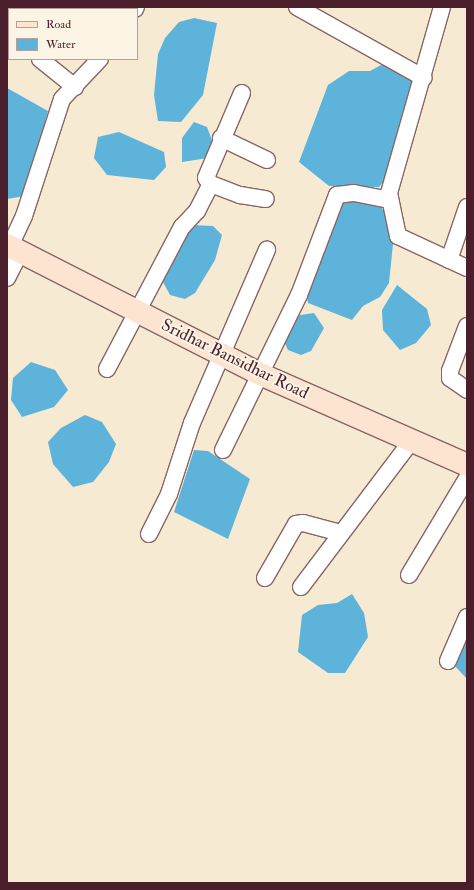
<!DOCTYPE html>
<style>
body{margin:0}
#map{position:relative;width:474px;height:890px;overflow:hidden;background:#f7ead2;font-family:"IM FELL Double Pica",serif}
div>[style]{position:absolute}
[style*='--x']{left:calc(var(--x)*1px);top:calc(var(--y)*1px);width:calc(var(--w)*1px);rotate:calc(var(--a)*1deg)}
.water>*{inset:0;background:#5db3da}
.roads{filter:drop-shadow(1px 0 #876665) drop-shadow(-1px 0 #876665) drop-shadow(0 1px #876665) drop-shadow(0 -1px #876665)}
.street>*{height:16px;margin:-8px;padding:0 8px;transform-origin:8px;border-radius:8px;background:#fff}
.secondary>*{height:22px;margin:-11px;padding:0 11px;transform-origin:11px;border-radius:11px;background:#fde4d1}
span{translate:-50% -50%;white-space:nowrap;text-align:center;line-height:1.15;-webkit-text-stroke:4px #fcf5e5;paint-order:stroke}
.street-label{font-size:17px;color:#4a1f2b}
.frame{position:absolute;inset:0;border:8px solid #4a1f2b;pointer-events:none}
.legend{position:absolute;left:8px;top:8px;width:130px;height:52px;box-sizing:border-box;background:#fcf5e5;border:1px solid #b59f9b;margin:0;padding:5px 7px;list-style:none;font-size:12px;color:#4a1f2b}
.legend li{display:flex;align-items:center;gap:8px;height:20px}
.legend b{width:20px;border:1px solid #b59f9b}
</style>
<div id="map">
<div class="water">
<i style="clip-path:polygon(194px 18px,217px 23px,203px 95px,181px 122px,158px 121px,154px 95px,158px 54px,165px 38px,179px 22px)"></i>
<i style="clip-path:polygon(383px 64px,416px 81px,389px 174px,379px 187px,329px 186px,299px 162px,328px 85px,349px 71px,370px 71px)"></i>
<i style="clip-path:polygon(7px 88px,48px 111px,25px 196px,7px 199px)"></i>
<i style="clip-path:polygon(194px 122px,207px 127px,213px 143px,208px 158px,182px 162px,182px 138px)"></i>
<i style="clip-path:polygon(119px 132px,164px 152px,166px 167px,154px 180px,107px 175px,94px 158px,98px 137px)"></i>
<i style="clip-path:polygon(351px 199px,380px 206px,388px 216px,393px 244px,389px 283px,380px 297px,363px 306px,352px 320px,308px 303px,305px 287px,338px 204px)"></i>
<i style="clip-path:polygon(190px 225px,213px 226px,222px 235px,215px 260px,195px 293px,185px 299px,170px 295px,163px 282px)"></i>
<i style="clip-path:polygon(397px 285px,427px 309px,431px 325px,416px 343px,400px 350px,383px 330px,382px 310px)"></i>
<i style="clip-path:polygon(314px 313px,324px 328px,311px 351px,301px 355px,288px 350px,282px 337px,294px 316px)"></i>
<i style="clip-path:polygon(31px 362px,55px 370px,68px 390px,54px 407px,22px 417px,11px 400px,13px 378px)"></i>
<i style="clip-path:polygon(85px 415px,102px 422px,116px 444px,109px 462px,93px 482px,73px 487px,53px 464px,48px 442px,61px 428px)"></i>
<i style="clip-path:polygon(194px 450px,208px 451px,250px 479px,228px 539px,174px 512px)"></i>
<i style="clip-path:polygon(352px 594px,364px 613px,368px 637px,345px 673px,328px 673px,298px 652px,302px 615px,318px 605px,337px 603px)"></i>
<i style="clip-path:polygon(467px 626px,467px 679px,453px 664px)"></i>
</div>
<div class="roads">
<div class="street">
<i style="--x:90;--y:7;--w:4;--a:34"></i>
<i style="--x:297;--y:7;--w:145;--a:29.2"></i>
<i style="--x:442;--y:7;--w:193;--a:105.9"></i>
<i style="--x:389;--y:193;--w:44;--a:78.2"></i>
<i style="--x:398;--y:236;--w:76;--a:24.9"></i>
<i style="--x:135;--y:9;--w:2;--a:-63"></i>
<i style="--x:7;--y:33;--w:2;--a:27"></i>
<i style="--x:40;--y:59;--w:45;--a:38.7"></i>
<i style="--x:242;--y:93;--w:92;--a:113"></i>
<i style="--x:206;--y:178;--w:8;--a:50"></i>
<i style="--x:211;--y:184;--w:31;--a:21"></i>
<i style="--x:240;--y:195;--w:26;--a:9"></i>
<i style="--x:221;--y:138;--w:51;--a:25.6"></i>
<i style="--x:10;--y:246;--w:33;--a:-65"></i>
<i style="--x:24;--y:216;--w:123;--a:-72"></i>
<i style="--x:62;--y:99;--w:55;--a:-46.5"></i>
<i style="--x:449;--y:260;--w:56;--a:-71.2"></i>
<i style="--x:7;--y:278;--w:29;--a:-63"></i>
<i style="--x:467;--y:326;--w:48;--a:110.7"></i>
<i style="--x:450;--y:371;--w:7;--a:90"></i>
<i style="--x:450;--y:378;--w:21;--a:35"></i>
<i style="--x:107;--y:369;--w:161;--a:-62.2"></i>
<i style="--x:182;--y:227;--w:22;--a:-47"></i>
<i style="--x:197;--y:211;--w:30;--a:-63"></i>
<i style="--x:223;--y:450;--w:173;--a:-63.9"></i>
<i style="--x:299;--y:295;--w:107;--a:-69.2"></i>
<i style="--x:337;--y:195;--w:17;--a:-7"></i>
<i style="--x:354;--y:193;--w:37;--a:11"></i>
<i style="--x:149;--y:534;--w:45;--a:-63.4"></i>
<i style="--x:169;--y:494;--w:75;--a:-72.1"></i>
<i style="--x:192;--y:423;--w:189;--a:-66.6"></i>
<i style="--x:409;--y:575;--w:113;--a:-59.1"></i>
<i style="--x:265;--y:578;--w:62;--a:-60.1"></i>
<i style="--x:296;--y:524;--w:7;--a:-8"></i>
<i style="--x:303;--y:523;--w:39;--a:15"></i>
<i style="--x:301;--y:587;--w:186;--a:-52.9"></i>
<i style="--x:448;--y:661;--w:48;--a:-66.6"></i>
</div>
<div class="secondary">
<i style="--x:7;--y:245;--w:284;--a:27"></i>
<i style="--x:260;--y:374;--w:226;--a:23.7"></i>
</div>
</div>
<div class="street-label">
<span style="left:235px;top:359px;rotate:26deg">Sridhar Bansidhar Road</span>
</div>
<div class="frame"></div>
<ul class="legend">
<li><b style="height:5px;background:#fde4d1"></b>Road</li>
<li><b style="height:11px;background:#5db3da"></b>Water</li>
</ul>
</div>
